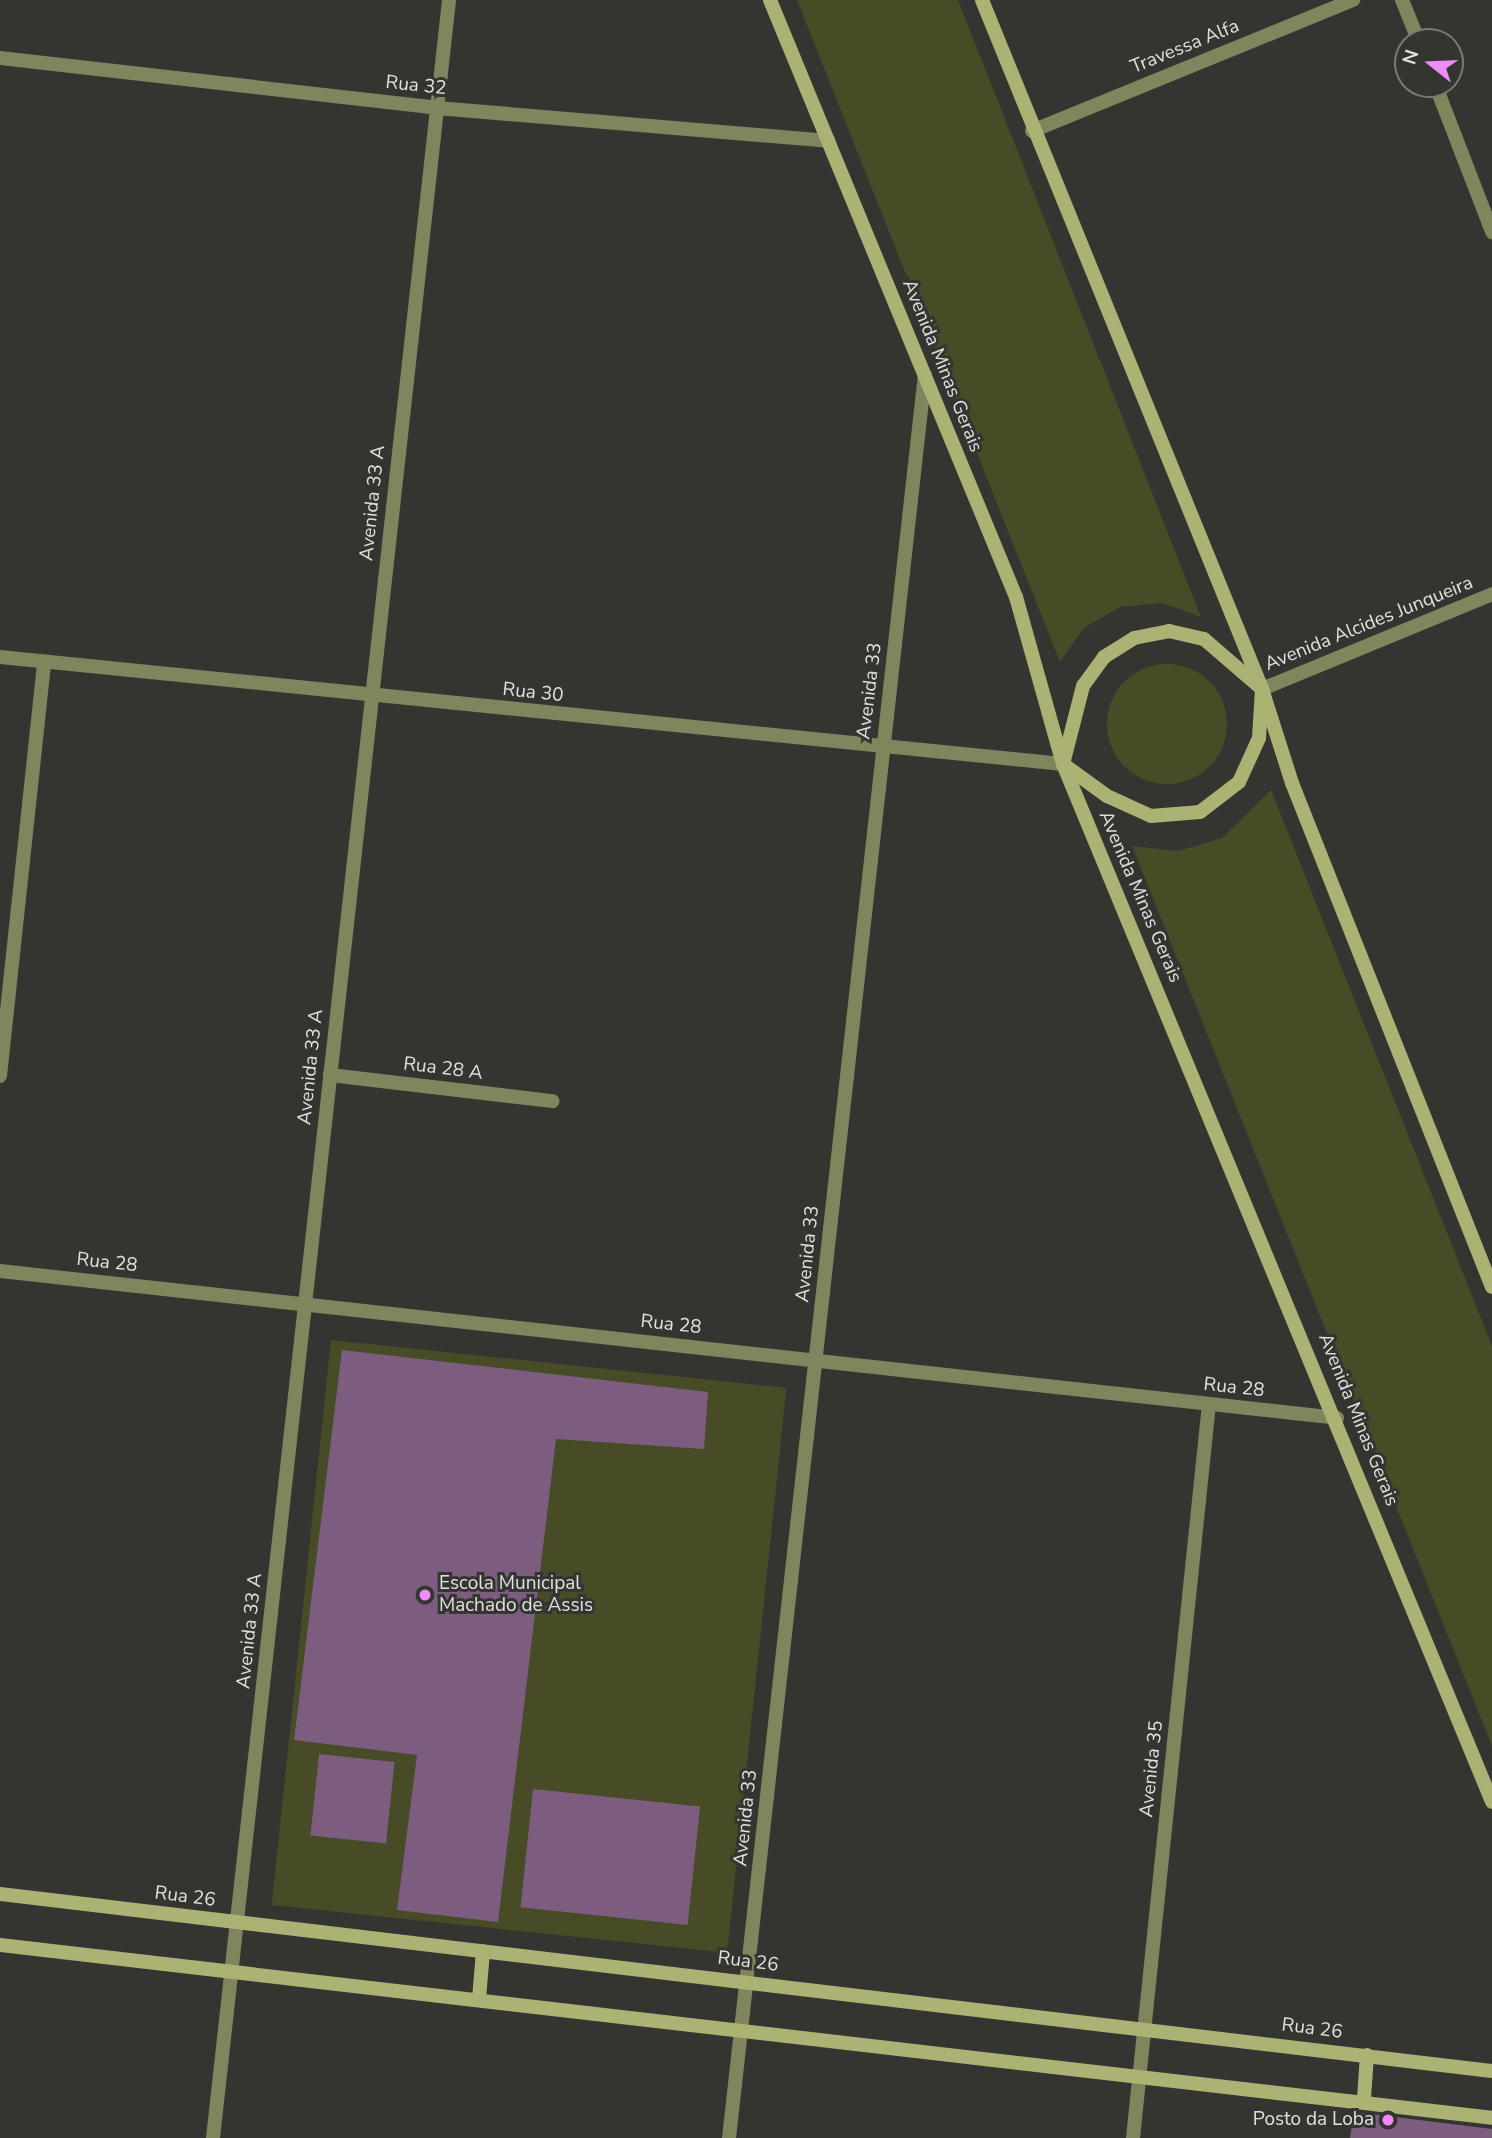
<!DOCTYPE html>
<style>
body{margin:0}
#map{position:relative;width:1492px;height:2138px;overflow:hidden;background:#343531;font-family:"Nunito Sans",sans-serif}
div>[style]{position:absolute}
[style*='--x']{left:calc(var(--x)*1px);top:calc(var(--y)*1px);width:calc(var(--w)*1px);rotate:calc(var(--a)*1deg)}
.green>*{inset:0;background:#474b26;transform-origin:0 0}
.round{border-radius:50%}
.building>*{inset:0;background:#7c5d7f;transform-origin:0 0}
.street>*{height:14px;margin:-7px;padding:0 7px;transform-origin:7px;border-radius:7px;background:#81855e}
.secondary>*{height:14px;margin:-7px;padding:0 7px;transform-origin:7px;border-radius:7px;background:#abb273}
.dots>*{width:19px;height:19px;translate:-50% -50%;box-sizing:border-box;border:4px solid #343531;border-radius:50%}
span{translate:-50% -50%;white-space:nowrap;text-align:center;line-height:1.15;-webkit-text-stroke:6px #343531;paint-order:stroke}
.street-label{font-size:19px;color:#e0e0de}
.poi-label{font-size:19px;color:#e0e0de}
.left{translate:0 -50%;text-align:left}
.right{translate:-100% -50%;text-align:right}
.north{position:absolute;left:1394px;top:28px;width:70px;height:70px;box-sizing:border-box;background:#343531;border:2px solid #797976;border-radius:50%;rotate:288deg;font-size:19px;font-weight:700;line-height:28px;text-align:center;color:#e0e0de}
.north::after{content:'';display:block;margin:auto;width:24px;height:32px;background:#ee8bf8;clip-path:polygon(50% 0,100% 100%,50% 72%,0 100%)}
</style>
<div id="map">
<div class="green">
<i style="clip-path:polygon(797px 0,958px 0,1201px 617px,1162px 603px,1120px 607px,1084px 628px,1060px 662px)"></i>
<i class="round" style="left:1107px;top:664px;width:120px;height:120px"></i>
<i style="clip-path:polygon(1271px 790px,1492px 1346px,1492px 1746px,1132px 846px,1178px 851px,1222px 838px)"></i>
<i style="left:331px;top:1340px;width:458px;height:568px;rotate:6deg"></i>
</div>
<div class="building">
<i style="clip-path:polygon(342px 1350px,708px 1392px,704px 1449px,556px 1439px,498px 1922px,397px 1910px,417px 1755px,294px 1740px)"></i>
<i style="left:319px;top:1754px;width:76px;height:82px;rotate:6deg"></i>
<i style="left:533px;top:1789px;width:168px;height:119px;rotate:6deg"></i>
<i style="clip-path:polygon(1354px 2112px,1492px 2129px,1492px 2138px,1350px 2138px)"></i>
</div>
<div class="street">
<i style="--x:1402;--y:0;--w:45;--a:68"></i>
<i style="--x:0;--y:58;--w:440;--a:6.5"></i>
<i style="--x:437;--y:108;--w:393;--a:4.8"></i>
<i style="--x:1435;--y:84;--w:159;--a:68.9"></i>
<i style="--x:1032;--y:131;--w:347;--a:-22.2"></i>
<i style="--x:0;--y:657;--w:1068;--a:5.75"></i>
<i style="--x:1262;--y:689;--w:249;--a:-22.4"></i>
<i style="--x:330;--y:1075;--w:224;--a:6.7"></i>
<i style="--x:0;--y:1076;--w:417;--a:-83.9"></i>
<i style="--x:0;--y:1271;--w:1345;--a:6.27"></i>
<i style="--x:213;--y:2138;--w:2151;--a:-83.7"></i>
<i style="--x:729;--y:2138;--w:1774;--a:-83.66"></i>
<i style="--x:1133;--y:2138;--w:738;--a:-84.09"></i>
</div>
<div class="secondary">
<i style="--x:770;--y:0;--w:646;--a:67.61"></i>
<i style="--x:1016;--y:597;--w:173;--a:74.3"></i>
<i style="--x:1063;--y:764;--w:1123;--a:67.54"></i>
<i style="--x:982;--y:0;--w:744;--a:67.88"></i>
<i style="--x:1262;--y:689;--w:99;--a:72.3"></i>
<i style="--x:1292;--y:783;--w:542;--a:68.36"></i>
<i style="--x:1169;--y:631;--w:36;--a:13"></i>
<i style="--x:1204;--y:639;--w:77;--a:40.8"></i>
<i style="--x:1262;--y:689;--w:49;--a:93.5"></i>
<i style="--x:1259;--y:738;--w:48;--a:114.4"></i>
<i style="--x:1239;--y:782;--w:49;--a:142.4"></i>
<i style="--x:1200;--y:812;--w:49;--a:175.3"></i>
<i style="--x:1151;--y:816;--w:48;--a:-155.6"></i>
<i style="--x:1107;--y:796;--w:54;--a:-144"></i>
<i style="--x:1063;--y:764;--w:81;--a:-75.6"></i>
<i style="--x:1083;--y:686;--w:36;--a:-54"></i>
<i style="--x:1104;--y:657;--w:36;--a:-32"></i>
<i style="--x:1134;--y:638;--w:36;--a:-11"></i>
<i style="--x:0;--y:1894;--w:1502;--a:6.77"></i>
<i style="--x:0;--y:1945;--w:1502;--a:6.61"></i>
<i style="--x:479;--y:1999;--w:48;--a:-85.2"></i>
<i style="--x:1364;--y:2098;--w:43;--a:-86"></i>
</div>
<div class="dots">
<i style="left:425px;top:1595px;background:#ee8bf8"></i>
<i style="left:1388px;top:2120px;background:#ee8bf8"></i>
</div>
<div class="street-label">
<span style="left:1185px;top:47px;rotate:-22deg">Travessa Alfa</span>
<span style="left:416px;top:86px;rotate:6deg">Rua 32</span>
<span style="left:942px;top:366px;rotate:68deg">Avenida Minas Gerais</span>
<span style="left:373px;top:503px;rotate:-84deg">Avenida 33 A</span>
<span style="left:1369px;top:624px;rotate:-22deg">Avenida Alcides Junqueira</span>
<span style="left:870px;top:691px;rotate:-83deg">Avenida 33</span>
<span style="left:533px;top:693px;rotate:6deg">Rua 30</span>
<span style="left:1140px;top:897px;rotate:67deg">Avenida Minas Gerais</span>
<span style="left:311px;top:1067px;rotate:-84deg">Avenida 33 A</span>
<span style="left:443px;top:1069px;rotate:7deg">Rua 28 A</span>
<span style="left:808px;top:1254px;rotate:-84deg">Avenida 33</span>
<span style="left:107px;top:1263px;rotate:6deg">Rua 28</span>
<span style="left:671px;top:1325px;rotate:6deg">Rua 28</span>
<span style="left:1234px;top:1388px;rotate:6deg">Rua 28</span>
<span style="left:1358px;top:1420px;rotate:68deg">Avenida Minas Gerais</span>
<span style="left:250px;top:1631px;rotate:-84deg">Avenida 33 A</span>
<span style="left:1152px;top:1769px;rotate:-84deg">Avenida 35</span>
<span style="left:746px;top:1818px;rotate:-84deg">Avenida 33</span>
<span style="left:185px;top:1897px;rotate:7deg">Rua 26</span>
<span style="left:748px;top:1962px;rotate:7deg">Rua 26</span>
<span style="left:1312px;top:2029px;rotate:7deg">Rua 26</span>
</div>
<div class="poi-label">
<span class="left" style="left:439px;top:1595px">Escola Municipal<br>Machado de Assis</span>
<span class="right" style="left:1374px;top:2120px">Posto da Loba</span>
</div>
<div class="north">N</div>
</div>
